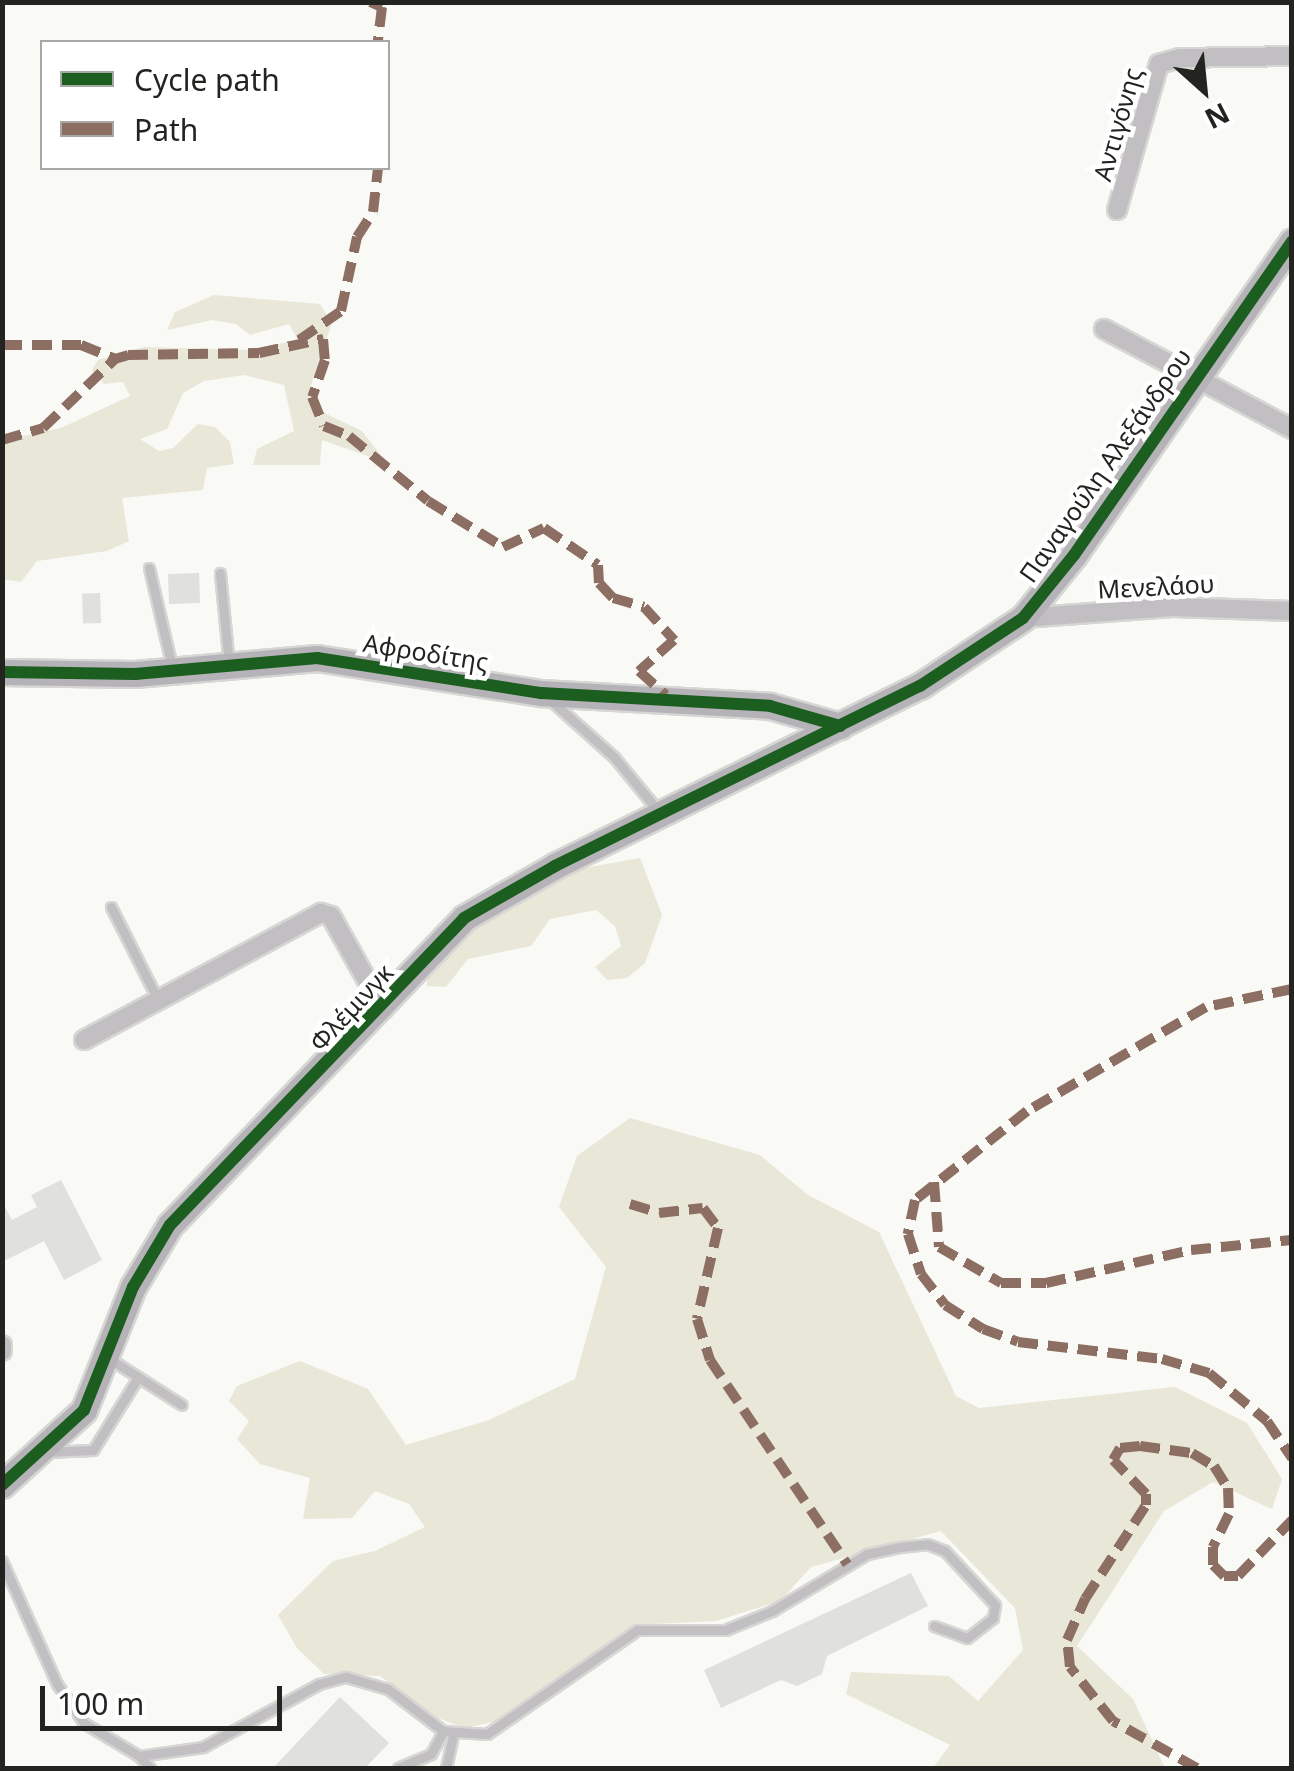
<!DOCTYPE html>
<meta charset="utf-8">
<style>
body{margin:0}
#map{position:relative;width:1294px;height:1771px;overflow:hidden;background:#f9f9f5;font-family:"Noto Sans",sans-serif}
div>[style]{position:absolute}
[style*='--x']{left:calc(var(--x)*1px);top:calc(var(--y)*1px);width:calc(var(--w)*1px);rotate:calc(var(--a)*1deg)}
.green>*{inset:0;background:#e8e7d8}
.building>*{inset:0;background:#e0e0dc;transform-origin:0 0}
.roads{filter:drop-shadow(2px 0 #d6d6d4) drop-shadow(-2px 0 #d6d6d4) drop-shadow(0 2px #d6d6d4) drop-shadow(0 -2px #d6d6d4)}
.lane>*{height:9px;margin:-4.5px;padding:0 4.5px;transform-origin:4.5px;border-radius:4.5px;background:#c1bfc2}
.street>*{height:18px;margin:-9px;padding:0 9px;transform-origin:9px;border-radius:9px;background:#c1bfc2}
.secondary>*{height:25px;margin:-12.5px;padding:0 12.5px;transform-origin:12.5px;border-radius:12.5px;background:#b6b3b8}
.quiet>*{height:10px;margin-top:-5px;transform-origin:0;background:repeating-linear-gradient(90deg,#8d6e63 0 20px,transparent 0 30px)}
.cycleway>*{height:12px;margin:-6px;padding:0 6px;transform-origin:6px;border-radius:6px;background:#1b5e20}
span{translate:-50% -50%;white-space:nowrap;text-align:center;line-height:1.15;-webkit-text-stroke:9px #fff;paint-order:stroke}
.street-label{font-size:25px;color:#232320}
.frame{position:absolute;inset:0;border:5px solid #232320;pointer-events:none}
.legend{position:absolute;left:40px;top:40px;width:350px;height:130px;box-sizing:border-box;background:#fff;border:2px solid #a7a7a6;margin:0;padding:12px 18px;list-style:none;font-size:30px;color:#232320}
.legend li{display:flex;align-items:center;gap:20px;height:50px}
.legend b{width:50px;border:2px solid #a7a7a6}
.north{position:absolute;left:1154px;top:40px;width:100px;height:100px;-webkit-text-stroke:8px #fff;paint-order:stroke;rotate:153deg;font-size:28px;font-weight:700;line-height:40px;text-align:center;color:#232320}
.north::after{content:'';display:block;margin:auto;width:35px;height:45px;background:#232320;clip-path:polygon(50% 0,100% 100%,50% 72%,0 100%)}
.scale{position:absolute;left:40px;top:1686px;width:242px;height:45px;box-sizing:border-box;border:5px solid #232320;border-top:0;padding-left:12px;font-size:30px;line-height:35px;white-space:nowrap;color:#232320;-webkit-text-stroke:8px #fff;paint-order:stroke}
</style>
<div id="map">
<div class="green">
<i style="clip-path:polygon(214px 295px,320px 304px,332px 323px,309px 391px,316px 409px,362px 431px,387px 463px,322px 440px,320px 465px,253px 465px,257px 449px,294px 431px,284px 385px,244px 375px,204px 381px,183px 393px,167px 429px,140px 439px,159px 451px,173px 448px,198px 424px,215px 427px,230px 442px,234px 464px,207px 468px,203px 490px,122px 498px,129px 541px,107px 551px,37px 561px,21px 582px,3px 579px,3px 440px,61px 428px,130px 396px,123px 382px,104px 384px,92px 370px,98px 360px,144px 347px,246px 350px,298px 340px,289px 324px,250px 335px,236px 324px,212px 320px,167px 330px,175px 312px)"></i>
<i style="clip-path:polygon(640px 858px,662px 915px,645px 963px,627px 978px,607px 980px,595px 967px,621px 946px,615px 926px,596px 910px,550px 919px,531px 946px,468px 959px,446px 987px,427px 986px,428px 964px,477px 918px,568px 871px)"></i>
<i style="clip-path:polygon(630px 1118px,760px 1155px,808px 1195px,879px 1232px,956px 1396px,979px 1408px,1175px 1387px,1247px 1423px,1282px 1479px,1272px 1509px,1213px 1482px,1164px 1511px,1077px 1646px,1133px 1699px,1165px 1768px,933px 1768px,950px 1745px,846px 1694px,851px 1672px,949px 1676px,978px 1701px,1023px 1650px,1015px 1608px,941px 1531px,811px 1567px,780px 1601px,716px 1621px,635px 1625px,493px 1722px,465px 1728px,432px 1716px,380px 1676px,324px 1674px,297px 1648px,278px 1615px,333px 1561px,375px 1551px,425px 1527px,409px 1504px,375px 1491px,352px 1518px,303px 1519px,310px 1478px,260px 1464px,237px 1439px,249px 1421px,229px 1401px,237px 1386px,300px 1361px,368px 1389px,406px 1445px,489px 1420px,575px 1379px,606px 1267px,559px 1207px,577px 1156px)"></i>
</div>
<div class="building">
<i style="left:199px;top:573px;width:30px;height:31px;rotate:88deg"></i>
<i style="left:100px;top:593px;width:30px;height:18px;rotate:88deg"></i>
<i style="clip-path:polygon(61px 1180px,102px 1260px,64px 1280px,44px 1241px,2px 1262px,2px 1201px,12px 1220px,37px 1207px,31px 1195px)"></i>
<i style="clip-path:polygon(911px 1573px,928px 1606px,827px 1656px,822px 1674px,797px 1686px,781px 1680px,721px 1708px,704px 1670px)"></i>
<i style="clip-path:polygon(340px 1697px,389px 1743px,365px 1768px,273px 1768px)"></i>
</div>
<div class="roads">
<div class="lane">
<i style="--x:149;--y:568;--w:102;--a:76.9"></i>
<i style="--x:220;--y:573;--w:91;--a:84.4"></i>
<i style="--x:548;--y:698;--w:89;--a:41.8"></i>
<i style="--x:614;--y:757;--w:71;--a:50.7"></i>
<i style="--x:111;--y:907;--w:100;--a:63.2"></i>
<i style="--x:110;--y:1359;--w:85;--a:32.6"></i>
<i style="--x:46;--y:1452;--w:47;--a:-2.4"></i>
<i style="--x:93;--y:1450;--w:84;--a:-58.2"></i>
<i style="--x:2;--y:1561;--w:135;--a:65.9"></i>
<i style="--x:57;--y:1684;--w:47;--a:55.3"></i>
<i style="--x:84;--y:1723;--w:64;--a:31"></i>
<i style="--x:139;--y:1756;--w:65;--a:-8"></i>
<i style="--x:203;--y:1747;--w:132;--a:-28.5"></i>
<i style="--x:319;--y:1684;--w:28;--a:-15"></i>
<i style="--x:346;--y:1677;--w:44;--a:15.9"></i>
<i style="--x:388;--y:1689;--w:69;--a:37.4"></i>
<i style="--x:443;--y:1731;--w:44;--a:3.9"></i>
<i style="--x:487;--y:1734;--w:183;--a:-34.7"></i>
<i style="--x:637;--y:1630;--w:88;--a:0"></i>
<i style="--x:725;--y:1630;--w:51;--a:-22"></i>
<i style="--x:772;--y:1611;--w:111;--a:-31"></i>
<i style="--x:867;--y:1554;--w:34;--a:-12"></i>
<i style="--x:900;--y:1547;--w:27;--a:-6"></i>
<i style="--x:927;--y:1544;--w:19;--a:21"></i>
<i style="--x:945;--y:1551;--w:74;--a:47.2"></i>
<i style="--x:995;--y:1605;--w:13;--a:99"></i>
<i style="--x:993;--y:1618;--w:33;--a:142"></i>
<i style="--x:967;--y:1638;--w:35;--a:-160"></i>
<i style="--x:139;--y:1756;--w:16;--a:47"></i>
<i style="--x:398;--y:1768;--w:36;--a:-23"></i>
<i style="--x:431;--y:1754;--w:26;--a:-62"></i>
<i style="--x:446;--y:1768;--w:35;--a:-78"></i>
</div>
<div class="street">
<i style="--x:1117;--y:210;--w:152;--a:-74"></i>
<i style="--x:1159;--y:64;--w:22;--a:-16"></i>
<i style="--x:1180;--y:58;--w:112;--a:-1"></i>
<i style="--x:1104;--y:329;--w:213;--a:28"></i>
<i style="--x:1023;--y:618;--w:150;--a:-4.2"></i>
<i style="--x:1173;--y:607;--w:119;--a:1.9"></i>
<i style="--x:84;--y:1040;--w:269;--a:-28.2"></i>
<i style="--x:321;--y:913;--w:10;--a:17"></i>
<i style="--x:331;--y:916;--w:107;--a:60.8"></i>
<i style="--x:2;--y:1345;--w:6;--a:90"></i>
</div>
<div class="secondary">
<i style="--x:2;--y:672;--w:133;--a:0.9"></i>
<i style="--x:135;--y:674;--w:183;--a:-5"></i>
<i style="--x:317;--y:658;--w:227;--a:8.9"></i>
<i style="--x:541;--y:693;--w:229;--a:3.2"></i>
<i style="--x:770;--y:706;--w:73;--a:15.9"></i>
<i style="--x:2;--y:1485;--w:111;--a:-42.4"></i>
<i style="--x:84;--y:1410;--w:132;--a:-68.3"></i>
<i style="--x:133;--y:1287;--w:72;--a:-59.2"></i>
<i style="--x:170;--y:1225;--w:425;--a:-46.2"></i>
<i style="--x:464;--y:918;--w:105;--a:-29.7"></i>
<i style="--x:555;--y:866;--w:407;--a:-26.3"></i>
<i style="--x:920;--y:686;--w:123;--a:-33.4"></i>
<i style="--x:1023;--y:618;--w:81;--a:-51"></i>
<i style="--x:1074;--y:555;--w:382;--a:-55.2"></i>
</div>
</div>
<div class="quiet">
<i style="--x:370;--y:2;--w:13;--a:23"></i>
<i style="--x:382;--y:7;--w:35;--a:97"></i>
<i style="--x:299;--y:340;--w:51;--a:-34.6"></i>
<i style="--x:341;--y:311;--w:76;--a:-77.8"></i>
<i style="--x:357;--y:237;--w:30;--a:-57"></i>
<i style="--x:373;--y:212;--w:44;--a:-83.5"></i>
<i style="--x:2;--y:345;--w:79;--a:0"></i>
<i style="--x:81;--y:345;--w:37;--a:22"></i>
<i style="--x:2;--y:440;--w:43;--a:-16.3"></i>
<i style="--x:43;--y:428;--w:100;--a:-43.8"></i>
<i style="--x:115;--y:359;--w:14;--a:-17"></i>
<i style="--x:128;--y:355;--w:131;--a:-0.9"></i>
<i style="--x:259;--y:353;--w:66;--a:-12.3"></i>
<i style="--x:323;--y:339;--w:21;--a:85"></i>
<i style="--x:325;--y:360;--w:39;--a:109"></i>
<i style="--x:312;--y:397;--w:31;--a:68"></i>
<i style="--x:324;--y:426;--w:27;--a:22"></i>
<i style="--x:349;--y:436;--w:102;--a:39.4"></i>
<i style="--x:428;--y:501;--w:88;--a:31.5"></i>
<i style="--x:503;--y:547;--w:45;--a:-24.9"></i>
<i style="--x:544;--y:528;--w:65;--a:34.4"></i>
<i style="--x:598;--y:565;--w:18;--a:87"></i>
<i style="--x:599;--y:583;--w:21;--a:47"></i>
<i style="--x:613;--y:598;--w:32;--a:16"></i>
<i style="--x:644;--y:607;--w:45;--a:47.7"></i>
<i style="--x:674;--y:640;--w:47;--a:138.5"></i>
<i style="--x:639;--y:671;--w:36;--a:42"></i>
<i style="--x:1292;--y:989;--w:88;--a:168.2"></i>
<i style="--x:1206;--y:1007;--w:207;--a:149.8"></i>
<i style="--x:1027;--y:1111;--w:143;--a:141.5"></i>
<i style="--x:915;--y:1200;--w:35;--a:102"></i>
<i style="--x:908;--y:1234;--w:42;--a:72"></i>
<i style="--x:921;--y:1274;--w:39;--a:52"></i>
<i style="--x:945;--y:1305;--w:45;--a:32.3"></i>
<i style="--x:983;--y:1329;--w:37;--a:20"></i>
<i style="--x:1018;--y:1342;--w:145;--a:6.7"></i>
<i style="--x:1162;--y:1359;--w:49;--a:16.6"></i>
<i style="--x:1209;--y:1373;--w:75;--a:39.6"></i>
<i style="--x:1267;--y:1421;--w:45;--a:56"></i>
<i style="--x:934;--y:1182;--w:65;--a:85.6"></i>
<i style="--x:939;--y:1247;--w:72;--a:30.1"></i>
<i style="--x:1001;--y:1283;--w:45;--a:0"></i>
<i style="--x:1046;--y:1283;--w:149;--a:-12.8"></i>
<i style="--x:1191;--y:1250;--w:101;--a:-5.7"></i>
<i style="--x:630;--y:1204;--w:30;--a:17"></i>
<i style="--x:659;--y:1213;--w:44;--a:-6.5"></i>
<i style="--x:703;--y:1208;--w:25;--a:53"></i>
<i style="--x:718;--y:1228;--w:93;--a:103"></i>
<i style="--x:697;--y:1319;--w:43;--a:72.4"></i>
<i style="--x:710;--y:1360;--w:246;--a:56.1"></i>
<i style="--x:1197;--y:1768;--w:96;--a:-150.8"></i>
<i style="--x:1113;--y:1721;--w:69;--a:-128.5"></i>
<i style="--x:1070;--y:1667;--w:27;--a:-96"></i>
<i style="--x:1067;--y:1640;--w:45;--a:-66.3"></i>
<i style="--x:1085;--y:1599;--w:112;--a:-57"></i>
<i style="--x:1146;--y:1505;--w:11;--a:-90"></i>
<i style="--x:1146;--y:1494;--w:47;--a:-134.1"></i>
<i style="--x:1113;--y:1460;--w:14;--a:-60"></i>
<i style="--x:1120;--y:1448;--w:20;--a:-6"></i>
<i style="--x:1140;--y:1446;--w:52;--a:7.7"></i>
<i style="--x:1192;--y:1453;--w:26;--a:31"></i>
<i style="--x:1214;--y:1466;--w:26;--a:58"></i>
<i style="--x:1228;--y:1488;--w:26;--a:88"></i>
<i style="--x:1229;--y:1514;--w:37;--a:116"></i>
<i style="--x:1213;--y:1547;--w:18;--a:90"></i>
<i style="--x:1213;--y:1565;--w:16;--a:45"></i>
<i style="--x:1224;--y:1576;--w:14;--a:0"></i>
<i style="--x:1238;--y:1576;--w:78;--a:-46"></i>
</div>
<div class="cycleway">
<i style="--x:2;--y:672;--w:133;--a:0.9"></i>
<i style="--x:135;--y:674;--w:183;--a:-5"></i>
<i style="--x:317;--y:658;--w:227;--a:8.9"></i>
<i style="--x:541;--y:693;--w:229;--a:3.2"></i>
<i style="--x:770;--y:706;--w:73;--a:15.9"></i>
<i style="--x:2;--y:1485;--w:111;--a:-42.4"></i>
<i style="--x:84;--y:1410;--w:132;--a:-68.3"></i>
<i style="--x:133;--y:1287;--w:72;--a:-59.2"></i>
<i style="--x:170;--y:1225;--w:425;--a:-46.2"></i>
<i style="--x:464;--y:918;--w:105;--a:-29.7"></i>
<i style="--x:555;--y:866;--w:407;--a:-26.3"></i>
<i style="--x:920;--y:686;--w:123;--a:-33.4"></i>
<i style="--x:1023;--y:618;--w:81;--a:-51"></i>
<i style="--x:1074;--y:555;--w:382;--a:-55.2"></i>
</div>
<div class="street-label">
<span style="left:1117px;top:124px;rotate:-74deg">Αντιγόνης</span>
<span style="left:1105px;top:465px;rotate:-55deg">Παναγούλη Αλεξάνδρου</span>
<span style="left:1156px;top:586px;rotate:-3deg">Μενελάου</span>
<span style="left:426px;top:652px;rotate:9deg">Αφροδίτης</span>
<span style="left:351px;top:1007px;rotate:-47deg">Φλέμινγκ</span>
</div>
<div class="frame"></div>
<ul class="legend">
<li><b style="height:12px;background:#1b5e20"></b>Cycle path</li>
<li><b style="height:12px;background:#8d6e63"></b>Path</li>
</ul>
<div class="north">N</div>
<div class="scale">100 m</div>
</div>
